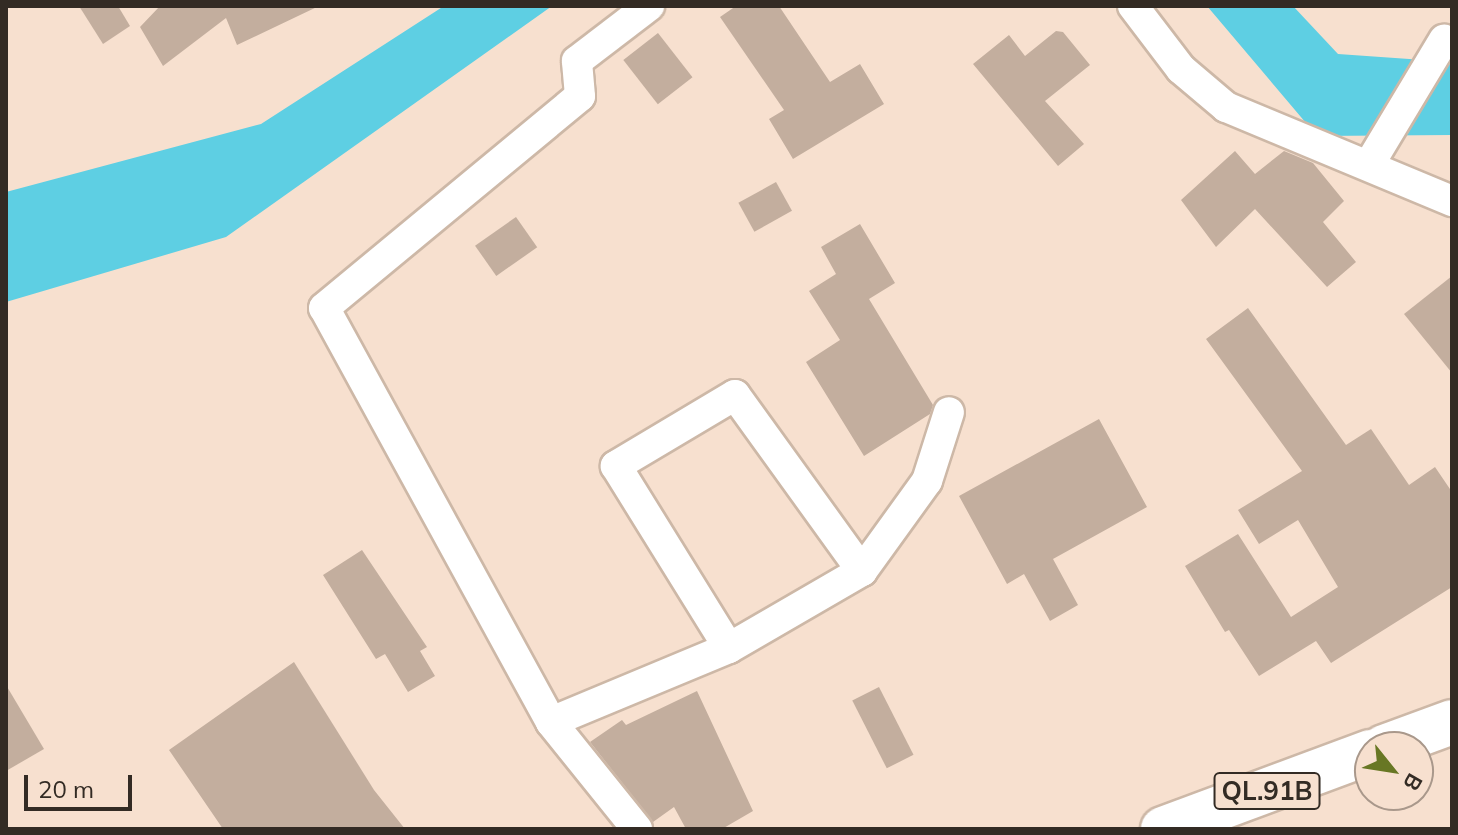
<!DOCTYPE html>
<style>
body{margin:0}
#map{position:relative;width:1458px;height:835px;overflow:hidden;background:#f7e0cf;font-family:Mulish,sans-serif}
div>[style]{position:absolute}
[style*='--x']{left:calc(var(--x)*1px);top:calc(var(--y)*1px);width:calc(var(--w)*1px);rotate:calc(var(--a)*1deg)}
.water>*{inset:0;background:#5ecfe3}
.building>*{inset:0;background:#c3ae9e;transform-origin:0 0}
.roads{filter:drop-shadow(2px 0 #cdb8a7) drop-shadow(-2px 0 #cdb8a7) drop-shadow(0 2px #cdb8a7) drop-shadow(0 -2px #cdb8a7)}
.minor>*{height:30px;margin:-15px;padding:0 15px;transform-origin:15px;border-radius:15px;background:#fff}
.trunk>*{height:44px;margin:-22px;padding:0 22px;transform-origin:22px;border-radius:22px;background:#fff}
span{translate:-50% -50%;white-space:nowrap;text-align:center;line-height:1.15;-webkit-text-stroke:8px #f7e0cf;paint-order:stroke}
.shield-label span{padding:2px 6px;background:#f7e0cf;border:2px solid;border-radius:6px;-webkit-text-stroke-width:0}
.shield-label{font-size:26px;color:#332b24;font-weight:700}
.frame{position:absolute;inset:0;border:8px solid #332b24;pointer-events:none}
.north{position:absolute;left:1354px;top:731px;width:80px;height:80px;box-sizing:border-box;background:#f7e0cf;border:2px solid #a9988b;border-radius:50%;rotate:120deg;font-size:22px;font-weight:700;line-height:32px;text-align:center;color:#332b24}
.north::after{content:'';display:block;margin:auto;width:28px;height:36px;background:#687724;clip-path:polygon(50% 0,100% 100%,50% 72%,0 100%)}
.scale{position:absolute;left:24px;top:775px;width:108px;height:36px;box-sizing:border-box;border:4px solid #332b24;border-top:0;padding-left:10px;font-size:24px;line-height:28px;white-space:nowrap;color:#332b24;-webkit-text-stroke:6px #f7e0cf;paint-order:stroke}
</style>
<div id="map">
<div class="water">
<i style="clip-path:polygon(444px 6px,552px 6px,226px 237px,6px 302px,6px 192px,261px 124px)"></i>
<i style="clip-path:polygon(1207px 6px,1293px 6px,1338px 54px,1452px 62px,1452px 135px,1317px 136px)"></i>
</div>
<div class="building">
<i style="clip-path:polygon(79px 6px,118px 6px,130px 26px,103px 44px)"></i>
<i style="clip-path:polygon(160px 6px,319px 6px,237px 45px,226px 18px,163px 66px,140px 27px)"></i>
<i style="clip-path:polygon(736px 6px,779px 6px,830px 82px,860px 64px,884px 104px,793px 159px,769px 119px,784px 110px,720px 17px)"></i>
<i style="clip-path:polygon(1056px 31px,1063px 32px,1090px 65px,1045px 101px,1084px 144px,1058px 166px,973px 64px,1009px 35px,1025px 56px)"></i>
<i style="left:658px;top:33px;width:56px;height:44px;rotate:52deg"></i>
<i style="clip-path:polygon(1235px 151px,1255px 174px,1284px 151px,1313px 163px,1344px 201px,1323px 222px,1356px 262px,1327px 287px,1255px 209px,1216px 247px,1181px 200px)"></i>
<i style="left:776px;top:182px;width:33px;height:43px;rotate:61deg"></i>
<i style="left:516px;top:217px;width:37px;height:50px;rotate:55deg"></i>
<i style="clip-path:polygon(860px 224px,895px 283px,869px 299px,933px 405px,930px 414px,864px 456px,806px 362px,840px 340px,809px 291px,836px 274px,821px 247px)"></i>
<i style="clip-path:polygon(1452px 276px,1452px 373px,1404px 314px)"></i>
<i style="clip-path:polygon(1248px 308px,1346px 445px,1371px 429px,1409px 485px,1435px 467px,1452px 492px,1452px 587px,1331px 663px,1316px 641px,1259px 676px,1229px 630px,1225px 632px,1185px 566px,1238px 534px,1291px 617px,1338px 587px,1298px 520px,1259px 544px,1238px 510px,1302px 471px,1206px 339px)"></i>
<i style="clip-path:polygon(1099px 419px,1147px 507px,1053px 559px,1078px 605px,1050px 621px,1024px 574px,1007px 584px,959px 496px)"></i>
<i style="clip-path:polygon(362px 550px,427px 647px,420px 651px,435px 676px,408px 692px,385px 654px,376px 659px,323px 575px)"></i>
<i style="clip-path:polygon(294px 662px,374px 790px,405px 829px,223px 829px,169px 750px)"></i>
<i style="clip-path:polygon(6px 685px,44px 749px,6px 771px)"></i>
<i style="left:879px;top:687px;width:76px;height:30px;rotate:63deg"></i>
<i style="clip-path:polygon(697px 691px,753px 811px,722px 829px,686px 829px,674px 807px,653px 822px,590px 742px,622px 720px,626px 725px)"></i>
</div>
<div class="roads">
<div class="minor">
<i style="--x:1133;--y:6;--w:79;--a:52.7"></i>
<i style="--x:1181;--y:69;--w:59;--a:40.2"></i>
<i style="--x:1226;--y:107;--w:245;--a:22.6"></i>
<i style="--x:1370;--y:163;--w:144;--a:-59"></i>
<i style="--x:862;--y:571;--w:111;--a:-54.2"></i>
<i style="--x:927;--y:481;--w:72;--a:-72.3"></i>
<i style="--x:551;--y:722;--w:472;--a:-118.7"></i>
<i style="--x:324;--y:308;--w:332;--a:-39.6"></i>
<i style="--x:580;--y:96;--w:35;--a:-95"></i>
<i style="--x:577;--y:61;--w:91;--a:-37.4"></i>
<i style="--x:637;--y:829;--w:137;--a:-128.8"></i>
<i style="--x:551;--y:722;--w:193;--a:-22.6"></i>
<i style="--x:729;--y:648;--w:154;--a:-30.1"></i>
<i style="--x:862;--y:571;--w:217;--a:-125.8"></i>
<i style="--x:735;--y:395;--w:139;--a:149.2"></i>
<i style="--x:616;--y:466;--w:214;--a:58.2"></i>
</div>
<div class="trunk">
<i style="--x:1384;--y:747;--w:72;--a:-20.2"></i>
<i style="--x:1163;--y:829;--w:221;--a:-20.4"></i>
</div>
</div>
<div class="shield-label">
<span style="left:1267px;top:791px">QL.91B</span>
</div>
<div class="frame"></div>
<div class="north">B</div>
<div class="scale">20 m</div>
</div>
